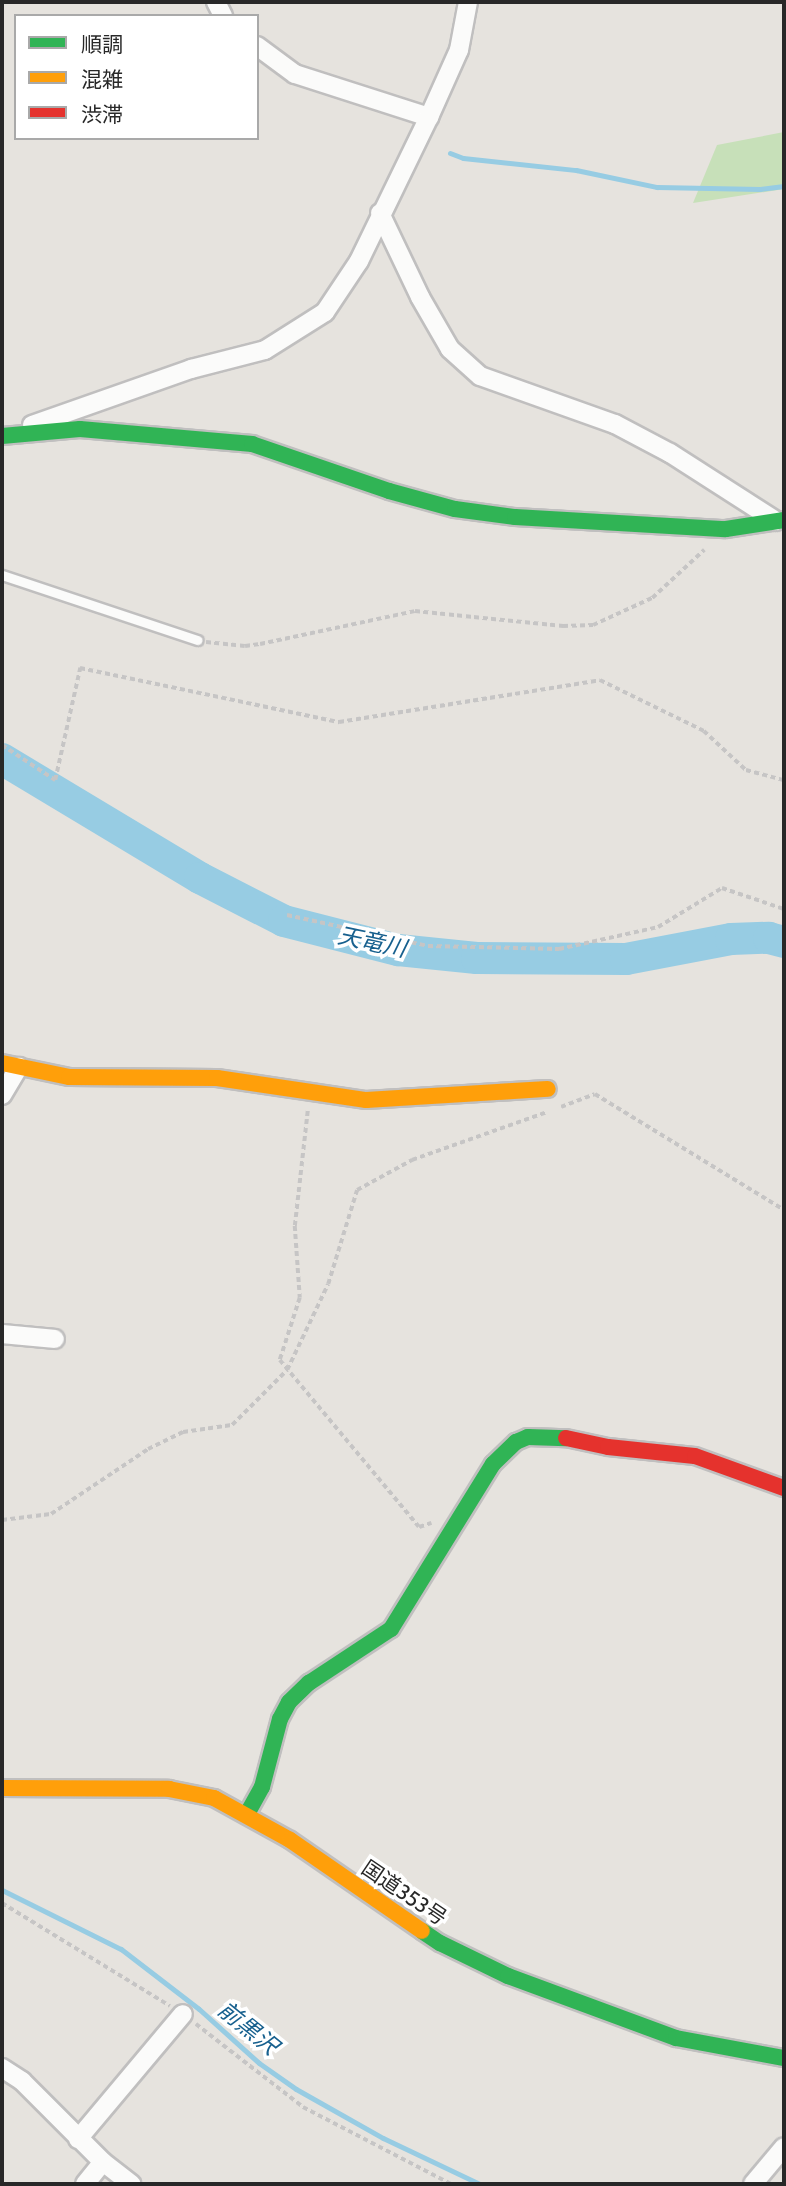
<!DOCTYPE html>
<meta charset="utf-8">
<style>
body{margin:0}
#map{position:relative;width:786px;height:2186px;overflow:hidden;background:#e6e3de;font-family:Cabin,"Noto Sans JP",sans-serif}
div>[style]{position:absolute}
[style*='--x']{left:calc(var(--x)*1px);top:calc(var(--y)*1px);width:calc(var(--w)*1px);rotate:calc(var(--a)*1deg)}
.green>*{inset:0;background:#c7e0b9}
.stream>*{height:5px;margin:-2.5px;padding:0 2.5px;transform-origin:2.5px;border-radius:2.5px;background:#97cce3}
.river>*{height:32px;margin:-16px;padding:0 16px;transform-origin:16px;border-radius:16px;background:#97cce3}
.path>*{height:3.5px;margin-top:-1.75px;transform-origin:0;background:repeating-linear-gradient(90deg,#c6c5c5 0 5px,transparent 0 8.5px)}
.roads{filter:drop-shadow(2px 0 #c0bfbf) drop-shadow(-2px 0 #c0bfbf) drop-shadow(0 2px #c0bfbf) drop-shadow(0 -2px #c0bfbf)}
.lane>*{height:9px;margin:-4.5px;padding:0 4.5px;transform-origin:4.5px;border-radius:4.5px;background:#fbfbfa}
.street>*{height:18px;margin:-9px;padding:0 9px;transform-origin:9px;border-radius:9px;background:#fbfbfa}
.fast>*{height:16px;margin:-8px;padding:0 8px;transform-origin:8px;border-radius:8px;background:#30b455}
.slow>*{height:16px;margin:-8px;padding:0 8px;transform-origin:8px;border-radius:8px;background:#ff9f0a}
.jam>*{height:16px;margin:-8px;padding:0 8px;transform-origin:8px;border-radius:8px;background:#e5322d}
span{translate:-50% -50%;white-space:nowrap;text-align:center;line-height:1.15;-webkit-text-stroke:7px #fff;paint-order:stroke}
.street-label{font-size:21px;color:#282828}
.water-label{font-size:23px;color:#17608e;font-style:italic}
.frame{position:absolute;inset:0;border:4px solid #282828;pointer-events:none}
.legend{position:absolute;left:14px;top:14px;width:245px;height:126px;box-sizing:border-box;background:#fff;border:2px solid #a9a9a9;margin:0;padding:9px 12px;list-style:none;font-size:21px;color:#282828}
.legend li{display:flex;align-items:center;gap:14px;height:35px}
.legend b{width:35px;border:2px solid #a9a9a9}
</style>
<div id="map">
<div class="green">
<i style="clip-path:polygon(784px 132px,784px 189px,693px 203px,717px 145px)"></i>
</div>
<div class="stream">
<i style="--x:450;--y:153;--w:14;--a:21"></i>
<i style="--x:463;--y:158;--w:114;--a:6.1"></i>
<i style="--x:576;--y:170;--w:83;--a:11.9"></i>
<i style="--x:657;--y:187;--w:103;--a:1.1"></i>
<i style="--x:760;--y:189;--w:24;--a:-7"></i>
<i style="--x:2;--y:1890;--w:133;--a:26.4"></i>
<i style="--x:121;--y:1949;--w:98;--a:37.6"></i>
<i style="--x:199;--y:2009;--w:81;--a:42"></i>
<i style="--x:259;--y:2063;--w:45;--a:35.1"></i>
<i style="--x:296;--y:2089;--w:100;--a:29.4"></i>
<i style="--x:383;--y:2138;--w:107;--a:25.4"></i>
</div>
<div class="river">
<i style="--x:2;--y:759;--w:231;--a:31"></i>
<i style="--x:200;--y:878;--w:94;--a:27.1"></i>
<i style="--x:284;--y:921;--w:118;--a:14.3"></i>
<i style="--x:398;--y:950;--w:79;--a:5.8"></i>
<i style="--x:477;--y:958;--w:149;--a:0.4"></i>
<i style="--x:626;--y:959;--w:107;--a:-10.8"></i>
<i style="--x:731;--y:939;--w:38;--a:-2"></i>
<i style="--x:769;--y:938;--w:16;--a:15"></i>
</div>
<div class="path">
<i style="--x:206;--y:642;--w:39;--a:6"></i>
<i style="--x:245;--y:646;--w:15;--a:-8"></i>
<i style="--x:260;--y:644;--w:158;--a:-12"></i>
<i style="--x:415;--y:611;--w:149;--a:5.8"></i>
<i style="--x:563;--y:626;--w:30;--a:-2"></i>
<i style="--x:593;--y:625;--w:65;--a:-24.6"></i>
<i style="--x:652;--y:598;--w:71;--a:-42.7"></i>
<i style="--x:2;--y:745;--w:64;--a:33.4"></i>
<i style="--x:55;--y:780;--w:115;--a:-77.4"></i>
<i style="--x:80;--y:668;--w:265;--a:11.8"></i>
<i style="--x:339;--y:722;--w:264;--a:-9.1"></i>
<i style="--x:600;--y:680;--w:116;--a:26.1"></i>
<i style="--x:704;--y:731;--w:57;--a:42.9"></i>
<i style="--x:746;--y:770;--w:39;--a:15"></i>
<i style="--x:287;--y:915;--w:144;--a:12.4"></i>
<i style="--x:428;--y:946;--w:131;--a:1.3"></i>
<i style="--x:559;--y:949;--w:101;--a:-12.5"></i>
<i style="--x:658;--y:927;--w:75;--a:-31.4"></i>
<i style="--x:722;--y:888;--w:65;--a:18.7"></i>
<i style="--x:561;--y:1107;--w:36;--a:-21"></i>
<i style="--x:595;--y:1094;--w:222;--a:31.5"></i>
<i style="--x:308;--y:1111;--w:116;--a:96.4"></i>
<i style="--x:295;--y:1226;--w:72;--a:86"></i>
<i style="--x:300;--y:1298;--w:65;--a:107.9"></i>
<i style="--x:280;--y:1360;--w:217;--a:50.2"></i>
<i style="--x:419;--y:1527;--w:13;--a:-18"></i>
<i style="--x:2;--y:1520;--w:49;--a:-7"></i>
<i style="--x:51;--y:1514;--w:117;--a:-33.8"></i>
<i style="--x:148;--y:1449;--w:39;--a:-26"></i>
<i style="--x:183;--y:1432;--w:49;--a:-8.1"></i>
<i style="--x:232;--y:1425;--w:78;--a:-45"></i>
<i style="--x:287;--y:1370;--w:95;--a:-64.5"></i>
<i style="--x:328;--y:1284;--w:98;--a:-72.9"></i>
<i style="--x:357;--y:1190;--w:63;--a:-28.6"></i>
<i style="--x:412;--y:1160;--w:143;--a:-19.6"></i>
<i style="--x:2;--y:1903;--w:197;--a:31.5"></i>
<i style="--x:196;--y:2024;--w:135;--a:37.8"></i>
<i style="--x:303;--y:2107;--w:167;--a:27.5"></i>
</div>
<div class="roads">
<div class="lane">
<i style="--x:2;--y:575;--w:206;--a:18.4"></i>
</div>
<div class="street">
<i style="--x:216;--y:2;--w:16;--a:63"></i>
<i style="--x:257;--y:46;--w:47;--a:36.4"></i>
<i style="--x:295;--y:74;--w:141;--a:17.8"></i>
<i style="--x:380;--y:213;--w:93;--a:64.5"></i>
<i style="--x:420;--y:297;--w:60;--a:60"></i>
<i style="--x:450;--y:349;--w:40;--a:42"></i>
<i style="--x:480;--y:376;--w:143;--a:19.6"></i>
<i style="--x:615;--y:424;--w:62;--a:27.8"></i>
<i style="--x:670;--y:453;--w:126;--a:32.7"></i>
<i style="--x:32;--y:425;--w:169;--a:-19.4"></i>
<i style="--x:191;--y:369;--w:76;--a:-14.4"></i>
<i style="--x:265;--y:350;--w:71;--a:-32.3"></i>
<i style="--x:325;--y:312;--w:61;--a:-56.3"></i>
<i style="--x:359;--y:261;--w:160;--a:-64.1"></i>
<i style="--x:429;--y:117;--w:73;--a:-65.9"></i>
<i style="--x:459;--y:50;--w:49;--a:-79.4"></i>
<i style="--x:2;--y:1095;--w:33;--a:-59"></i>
<i style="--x:2;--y:1334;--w:53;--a:5.4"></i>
<i style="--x:2;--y:2068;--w:24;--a:33"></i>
<i style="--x:22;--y:2081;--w:115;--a:45"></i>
<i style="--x:103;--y:2162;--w:36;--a:38"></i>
<i style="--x:78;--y:2139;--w:163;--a:-50"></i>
<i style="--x:85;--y:2184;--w:28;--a:-51"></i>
<i style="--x:753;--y:2184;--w:48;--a:-50"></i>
</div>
<div class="fast">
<i style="--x:2;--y:436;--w:78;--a:-5.1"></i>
<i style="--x:80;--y:429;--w:173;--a:5"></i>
<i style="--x:252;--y:444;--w:145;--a:18.9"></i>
<i style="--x:389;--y:491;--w:68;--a:15.3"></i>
<i style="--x:455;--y:509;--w:61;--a:7.6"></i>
<i style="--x:515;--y:517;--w:211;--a:3.3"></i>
<i style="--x:726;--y:529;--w:59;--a:-8.8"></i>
<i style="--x:247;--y:1814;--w:31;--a:-61"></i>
<i style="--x:262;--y:1787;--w:70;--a:-75.2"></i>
<i style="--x:280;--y:1719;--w:19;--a:-62"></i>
<i style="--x:289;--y:1702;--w:28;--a:-44"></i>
<i style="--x:309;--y:1683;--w:98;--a:-33.4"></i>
<i style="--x:391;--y:1629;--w:194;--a:-58.3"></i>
<i style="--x:493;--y:1464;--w:32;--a:-44"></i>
<i style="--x:516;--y:1442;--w:13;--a:-23"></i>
<i style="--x:528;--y:1437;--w:38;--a:2"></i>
<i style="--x:422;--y:1931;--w:22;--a:34"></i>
<i style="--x:440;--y:1943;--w:76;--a:25.9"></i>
<i style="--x:508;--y:1976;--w:179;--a:20.3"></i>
<i style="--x:676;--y:2038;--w:110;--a:10.5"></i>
</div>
<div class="slow">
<i style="--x:2;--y:1063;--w:68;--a:11.8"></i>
<i style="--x:69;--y:1077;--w:148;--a:0.4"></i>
<i style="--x:217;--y:1078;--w:151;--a:8.4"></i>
<i style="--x:366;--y:1100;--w:182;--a:-3.5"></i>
<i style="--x:2;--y:1788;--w:167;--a:0.3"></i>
<i style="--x:169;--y:1789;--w:46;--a:11.3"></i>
<i style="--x:214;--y:1798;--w:87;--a:28.9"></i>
<i style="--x:290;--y:1840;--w:160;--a:34.6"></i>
</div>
<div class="jam">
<i style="--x:566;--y:1438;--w:43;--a:12.1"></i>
<i style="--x:608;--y:1447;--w:87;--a:5.9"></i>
<i style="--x:695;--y:1456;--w:95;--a:19.8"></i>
</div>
</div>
<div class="street-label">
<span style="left:404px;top:1893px;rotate:34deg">国道353号</span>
</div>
<div class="water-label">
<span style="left:372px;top:942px;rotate:12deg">天竜川</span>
<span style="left:248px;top:2028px;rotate:39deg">前黒沢</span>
</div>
<div class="frame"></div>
<ul class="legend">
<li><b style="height:9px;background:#30b455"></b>順調</li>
<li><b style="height:9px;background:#ff9f0a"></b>混雑</li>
<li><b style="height:9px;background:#e5322d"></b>渋滞</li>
</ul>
</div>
